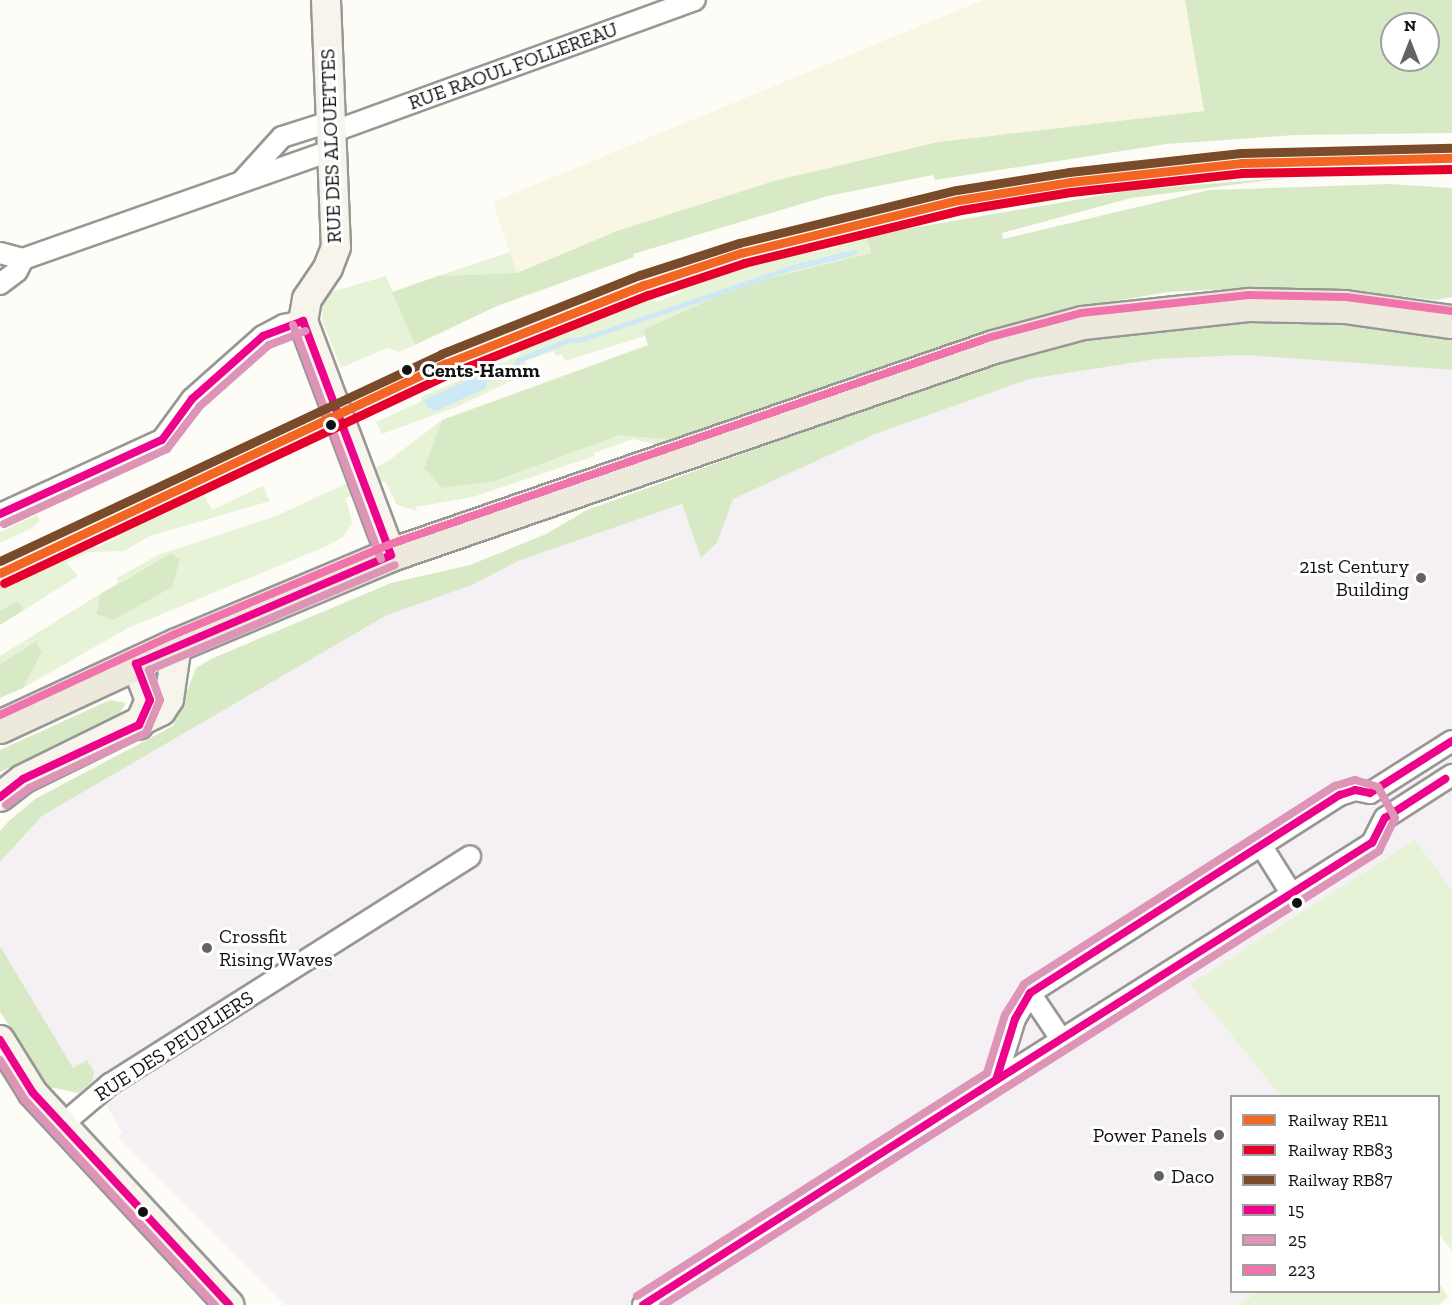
<!DOCTYPE html>
<style>
body{margin:0}
#map{position:relative;width:1452px;height:1305px;overflow:hidden;background:#fdfcf7;font-family:"Zilla Slab",serif}
div>[style]{position:absolute}
[style*='--x']{left:calc(var(--x)*1px);top:calc(var(--y)*1px);width:calc(var(--w)*1px);rotate:calc(var(--a)*1deg)}
.industrial>*{inset:0;background:#f5f0f3}
.farmland>*{inset:0;background:#f9f7e4}
.green>*{inset:0;background:#e7f3d7}
.forest>*{inset:0;background:#d8eac5}
.water>*{inset:0;background:#cde8f7}
.stream>*{height:5px;margin:-2.5px;padding:0 2.5px;transform-origin:2.5px;border-radius:2.5px;background:#cde8f7}
.roads{filter:drop-shadow(2px 0 #979795) drop-shadow(-2px 0 #979795) drop-shadow(0 2px #979795) drop-shadow(0 -2px #979795)}
.street>*{height:20px;margin:-10px;padding:0 10px;transform-origin:10px;border-radius:10px;background:#fffffe}
.secondary>*{height:28px;margin:-14px;padding:0 14px;transform-origin:14px;border-radius:14px;background:#f6f4eb}
.primary>*{height:32px;margin:-16px;padding:0 16px;transform-origin:16px;border-radius:16px;background:#ede9dc}
.bus-1>*{height:8px;margin:-4px;padding:0 4px;transform-origin:4px;border-radius:4px;background:#ed028c}
.bus-2>*{height:8px;margin:-4px;padding:0 4px;transform-origin:4px;border-radius:4px;background:#dd94b6}
.bus-3>*{height:8px;margin:-4px;padding:0 4px;transform-origin:4px;border-radius:4px;background:#f173ac}
.rail-1>*{height:9px;margin:-4.5px;padding:0 4.5px;transform-origin:4.5px;border-radius:4.5px;background:#f26522}
.rail-2>*{height:9px;margin:-4.5px;padding:0 4.5px;transform-origin:4.5px;border-radius:4.5px;background:#e4002b}
.rail-3>*{height:9px;margin:-4.5px;padding:0 4.5px;transform-origin:4.5px;border-radius:4.5px;background:#7a4b2a}
.dots>*{width:16px;height:16px;translate:-50% -50%;box-sizing:border-box;border:3px solid #fff;border-radius:50%}
span{translate:-50% -50%;white-space:nowrap;text-align:center;line-height:1.15;-webkit-text-stroke:6px #fff;paint-order:stroke}
.street-label{font-size:20px;color:#111}
.stop-label{font-size:20px;color:#111;font-weight:700}
.left{translate:0 -50%;text-align:left}
.poi-label{font-size:20px;color:#111}
.right{translate:-100% -50%;text-align:right}
.legend{position:absolute;left:1230px;top:1095px;width:210px;height:198px;box-sizing:border-box;background:#fff;border:2px solid #a0a0a0;margin:0;padding:8px 10px;list-style:none;font-size:18px;color:#111}
.legend li{display:flex;align-items:center;gap:12px;height:30px}
.legend b{width:30px;border:2px solid #a0a0a0}
.north{position:absolute;left:1380px;top:12px;width:60px;height:60px;box-sizing:border-box;background:#fff;border:2px solid #a0a0a0;border-radius:50%;rotate:0deg;font-size:16px;font-weight:700;line-height:24px;text-align:center;color:#111}
.north::after{content:'';display:block;margin:auto;width:21px;height:27px;background:#646362;clip-path:polygon(50% 0,100% 100%,50% 72%,0 100%)}
</style>
<div id="map">
<div class="industrial">
<i style="clip-path:polygon(1245px 355px,1452px 370px,1452px 890px,1415px 841px,1191px 984px,1281px 1096px,1232px 1096px,1232px 1292px,1258px 1292px,1238px 1305px,286px 1305px,118px 1137px,122px 1133px,93px 1081px,94px 1072px,86px 1060px,73px 1069px,0 946px,0 862px,42px 816px,387px 615px,472px 585px,518px 561px,682px 504px,702px 558px,717px 543px,732px 499px,875px 434px,1029px 379px,1157px 359px)"></i>
</div>
<div class="farmland">
<i style="clip-path:polygon(983px 0,1185px 0,1205px 111px,938px 142px,617px 231px,517px 273px,493px 202px)"></i>
</div>
<div class="green">
<i style="clip-path:polygon(866px 236px,871px 253px,740px 286px,643px 330px,645px 336px,565px 361px,562px 354px,556px 356px,554px 351px,525px 361px,528px 373px,459px 406px,382px 434px,376px 422px,422px 401px,420px 397px,520px 355px,517px 348px,654px 296px,656px 302px,682px 292px,681px 287px,744px 267px,810px 249px,812px 253px,839px 247px,838px 242px)"></i>
<i style="clip-path:polygon(510px 252px,517px 273px,438px 276px)"></i>
<i style="clip-path:polygon(386px 276px,415px 345px,399px 352px,387px 348px,341px 368px,323px 323px,322px 309px,328px 293px)"></i>
<i style="clip-path:polygon(442px 420px,424px 468px,495px 481px,620px 435px,673px 440px,658px 445px,633px 439px,594px 453px,595px 456px,473px 497px,416px 507px,417px 511px,397px 505px,385px 481px,346px 498px,352px 523px,343px 537px,329px 545px,128px 628px,23px 688px,42px 652px,36px 641px,0 664px,0 656px,100px 594px,96px 613px,171px 553px,118px 583px,117px 578px,158px 555px,276px 516px,341px 486px,388px 461px)"></i>
<i style="clip-path:polygon(263px 486px,270px 501px,150px 536px,124px 551px,88px 552px,66px 563px,78px 576px,24px 610px,18px 601px,0 611px,0 587px,93px 544px,95px 548px,119px 537px,117px 533px,203px 493px,212px 510px)"></i>
<i style="clip-path:polygon(37px 515px,40px 521px,32px 528px,0 543px,0 532px)"></i>
<i style="clip-path:polygon(1415px 840px,1452px 890px,1452px 1251px,1439px 1234px,1438px 1096px,1281px 1096px,1190px 984px)"></i>
<i style="clip-path:polygon(1439px 1283px,1448px 1297px,1438px 1305px,1238px 1305px,1258px 1292px,1438px 1292px)"></i>
</div>
<div class="forest">
<i style="clip-path:polygon(evenodd,1185px 0,1452px 0,1452px 133px,1296px 135px,1167px 144px,935px 180px,933px 175px,828px 196px,633px 254px,634px 257px,497px 306px,415px 345px,392px 292px,438px 276px,517px 273px,617px 231px,774px 181px,938px 142px,1204px 111px,1185px 0,1392px 24px,1428px 24px,1428px 60px,1392px 60px,1392px 24px)"></i>
<i style="clip-path:polygon(1294px 177px,1131px 198px,1002px 233px,1003px 239px,1209px 190px,1390px 184px,1452px 188px,1452px 297px,1436px 300px,1346px 290px,1249px 288px,1168px 292px,1079px 307px,989px 330px,673px 440px,620px 435px,495px 481px,442px 488px,424px 468px,442px 420px,648px 345px,643px 330px,739px 286px,871px 253px,866px 236px,1133px 190px)"></i>
<i style="clip-path:polygon(1250px 321px,1343px 325px,1452px 339px,1452px 370px,1245px 355px,1157px 359px,1029px 379px,875px 434px,733px 499px,717px 543px,701px 558px,682px 504px,518px 561px,472px 585px,387px 615px,42px 816px,0 862px,0 831px,9px 821px,35px 799px,173px 726px,196px 668px,211px 659px,391px 583px,470px 565px,546px 534px,587px 510px,1019px 354px,1086px 338px,1173px 326px)"></i>
<i style="clip-path:polygon(171px 553px,180px 559px,172px 587px,113px 620px,96px 614px,100px 594px)"></i>
<i style="clip-path:polygon(18px 601px,24px 610px,0 625px,0 611px)"></i>
<i style="clip-path:polygon(36px 641px,42px 652px,23px 688px,0 698px,0 664px)"></i>
<i style="clip-path:polygon(110px 700px,126px 703px,117px 718px,0 772px,0 750px)"></i>
<i style="clip-path:polygon(0 946px,73px 1068px,87px 1060px,94px 1072px,93px 1081px,79px 1093px,49px 1087px,0 1012px)"></i>
</div>
<div class="water">
<i style="clip-path:polygon(480px 375px,488px 378px,486px 388px,436px 411px,428px 408px,424px 400px)"></i>
</div>
<div class="stream">
<i style="--x:488;--y:378;--w:30;--a:-21"></i>
<i style="--x:516;--y:367;--w:7;--a:-74"></i>
<i style="--x:518;--y:360;--w:55;--a:-21.4"></i>
<i style="--x:569;--y:340;--w:11;--a:0"></i>
<i style="--x:580;--y:340;--w:222;--a:-18.9"></i>
<i style="--x:790;--y:268;--w:66;--a:-14"></i>
</div>
<div class="roads">
<div class="street">
<i style="--x:332;--y:132;--w:386;--a:-20"></i>
<i style="--x:243;--y:180;--w:58;--a:-47.8"></i>
<i style="--x:282;--y:137;--w:52;--a:-17.7"></i>
<i style="--x:0;--y:253;--w:24;--a:15"></i>
<i style="--x:23;--y:259;--w:329;--a:-19.4"></i>
<i style="--x:0;--y:284;--w:21;--a:-37"></i>
<i style="--x:17;--y:271;--w:13;--a:-63"></i>
<i style="--x:0;--y:514;--w:178;--a:-24.6"></i>
<i style="--x:162;--y:440;--w:51;--a:-53.8"></i>
<i style="--x:192;--y:399;--w:95;--a:-41.6"></i>
<i style="--x:263;--y:336;--w:24;--a:-28"></i>
<i style="--x:284;--y:325;--w:19;--a:-12"></i>
<i style="--x:1261;--y:845;--w:57;--a:58"></i>
<i style="--x:1030;--y:993;--w:55;--a:56"></i>
<i style="--x:996;--y:1080;--w:64;--a:-72.7"></i>
<i style="--x:1015;--y:1019;--w:30;--a:-60"></i>
<i style="--x:1030;--y:993;--w:368;--a:-32.6"></i>
<i style="--x:1340;--y:795;--w:16;--a:-18"></i>
<i style="--x:1355;--y:790;--w:15;--a:11"></i>
<i style="--x:1370;--y:793;--w:97;--a:-32.4"></i>
<i style="--x:63;--y:1124;--w:62;--a:-40.4"></i>
<i style="--x:110;--y:1084;--w:426;--a:-32.3"></i>
<i style="--x:643;--y:1305;--w:863;--a:-32.36"></i>
<i style="--x:1372;--y:843;--w:28;--a:-63"></i>
<i style="--x:1385;--y:818;--w:80;--a:-32.7"></i>
</div>
<div class="secondary">
<i style="--x:326;--y:0;--w:247;--a:87.7"></i>
<i style="--x:336;--y:247;--w:22;--a:111"></i>
<i style="--x:328;--y:268;--w:37;--a:124"></i>
<i style="--x:307;--y:299;--w:22;--a:100"></i>
<i style="--x:303;--y:321;--w:250;--a:69.4"></i>
<i style="--x:136;--y:664;--w:39;--a:69"></i>
<i style="--x:150;--y:700;--w:27;--a:114"></i>
<i style="--x:0;--y:797;--w:29;--a:-38"></i>
<i style="--x:23;--y:779;--w:154;--a:-26.2"></i>
<i style="--x:161;--y:711;--w:14;--a:-56"></i>
<i style="--x:169;--y:699;--w:55;--a:-81.6"></i>
<i style="--x:0;--y:1040;--w:62;--a:58.1"></i>
<i style="--x:33;--y:1093;--w:289;--a:47.2"></i>
</div>
<div class="primary">
<i style="--x:0;--y:727;--w:195;--a:-24.9"></i>
<i style="--x:177;--y:645;--w:232;--a:-22.8"></i>
<i style="--x:391;--y:555;--w:638;--a:-19.03"></i>
<i style="--x:994;--y:347;--w:92;--a:-15.1"></i>
<i style="--x:1083;--y:323;--w:168;--a:-6.2"></i>
<i style="--x:1250;--y:305;--w:95;--a:1.2"></i>
<i style="--x:1345;--y:307;--w:108;--a:8"></i>
</div>
</div>
<div class="bus-1">
<i style="--x:303;--y:321;--w:250;--a:69.4"></i>
<i style="--x:0;--y:514;--w:178;--a:-24.6"></i>
<i style="--x:162;--y:440;--w:51;--a:-53.8"></i>
<i style="--x:192;--y:399;--w:95;--a:-41.6"></i>
<i style="--x:263;--y:336;--w:43;--a:-20.6"></i>
<i style="--x:0;--y:797;--w:29;--a:-38"></i>
<i style="--x:23;--y:779;--w:128;--a:-25"></i>
<i style="--x:139;--y:725;--w:27;--a:-66"></i>
<i style="--x:150;--y:700;--w:39;--a:-111"></i>
<i style="--x:136;--y:664;--w:277;--a:-23.1"></i>
<i style="--x:0;--y:1040;--w:62;--a:58.1"></i>
<i style="--x:33;--y:1093;--w:289;--a:47.2"></i>
<i style="--x:979;--y:1091;--w:465;--a:-32.3"></i>
<i style="--x:1372;--y:843;--w:28;--a:-63"></i>
<i style="--x:1385;--y:818;--w:72;--a:-33"></i>
<i style="--x:643;--y:1305;--w:419;--a:-32.5"></i>
<i style="--x:996;--y:1080;--w:64;--a:-72.7"></i>
<i style="--x:1015;--y:1019;--w:30;--a:-60"></i>
<i style="--x:1030;--y:993;--w:368;--a:-32.6"></i>
<i style="--x:1340;--y:795;--w:16;--a:-18"></i>
<i style="--x:1355;--y:790;--w:15;--a:11"></i>
<i style="--x:1370;--y:793;--w:97;--a:-32.4"></i>
</div>
<div class="bus-2">
<i style="--x:293;--y:325;--w:250;--a:69.4"></i>
<i style="--x:4;--y:524;--w:179;--a:-24.7"></i>
<i style="--x:167;--y:449;--w:54;--a:-52.5"></i>
<i style="--x:200;--y:406;--w:92;--a:-41.5"></i>
<i style="--x:269;--y:345;--w:39;--a:-21"></i>
<i style="--x:6;--y:805;--w:29;--a:-36"></i>
<i style="--x:29;--y:788;--w:129;--a:-25.2"></i>
<i style="--x:146;--y:733;--w:36;--a:-67"></i>
<i style="--x:160;--y:700;--w:32;--a:-110"></i>
<i style="--x:149;--y:670;--w:267;--a:-23.1"></i>
<i style="--x:0;--y:1060;--w:47;--a:58"></i>
<i style="--x:25;--y:1100;--w:280;--a:47.2"></i>
<i style="--x:637;--y:1296;--w:415;--a:-32.5"></i>
<i style="--x:987;--y:1073;--w:61;--a:-72.8"></i>
<i style="--x:1005;--y:1015;--w:36;--a:-58"></i>
<i style="--x:1024;--y:984;--w:369;--a:-32.5"></i>
<i style="--x:1335;--y:786;--w:21;--a:-17"></i>
<i style="--x:1355;--y:780;--w:24;--a:17"></i>
<i style="--x:1378;--y:787;--w:35;--a:61"></i>
<i style="--x:1395;--y:818;--w:37;--a:116"></i>
<i style="--x:1379;--y:851;--w:848;--a:147.62"></i>
</div>
<div class="bus-3">
<i style="--x:0;--y:715;--w:191;--a:-24.8"></i>
<i style="--x:173;--y:635;--w:233;--a:-22.7"></i>
<i style="--x:388;--y:545;--w:638;--a:-19.03"></i>
<i style="--x:991;--y:337;--w:93;--a:-14.9"></i>
<i style="--x:1081;--y:313;--w:169;--a:-6.1"></i>
<i style="--x:1249;--y:295;--w:97;--a:1.2"></i>
<i style="--x:1346;--y:297;--w:107;--a:7.5"></i>
</div>
<div class="rail-1">
<i style="--x:0;--y:573;--w:492;--a:-25.2"></i>
<i style="--x:445;--y:364;--w:214;--a:-21.7"></i>
<i style="--x:644;--y:285;--w:102;--a:-18.3"></i>
<i style="--x:741;--y:253;--w:224;--a:-13.7"></i>
<i style="--x:959;--y:200;--w:112;--a:-9.2"></i>
<i style="--x:1070;--y:182;--w:172;--a:-6.3"></i>
<i style="--x:1241;--y:163;--w:211;--a:-1.4"></i>
</div>
<div class="rail-2">
<i style="--x:4;--y:583;--w:492;--a:-25.2"></i>
<i style="--x:449;--y:374;--w:214;--a:-21.7"></i>
<i style="--x:648;--y:295;--w:101;--a:-18.4"></i>
<i style="--x:744;--y:263;--w:223;--a:-13.7"></i>
<i style="--x:961;--y:210;--w:111;--a:-9.3"></i>
<i style="--x:1071;--y:192;--w:172;--a:-6.3"></i>
<i style="--x:1242;--y:173;--w:210;--a:-1.1"></i>
</div>
<div class="rail-3">
<i style="--x:0;--y:561;--w:487;--a:-25.1"></i>
<i style="--x:441;--y:354;--w:214;--a:-21.7"></i>
<i style="--x:640;--y:275;--w:104;--a:-17.9"></i>
<i style="--x:739;--y:243;--w:224;--a:-13.7"></i>
<i style="--x:957;--y:190;--w:113;--a:-9.1"></i>
<i style="--x:1069;--y:172;--w:173;--a:-6.3"></i>
<i style="--x:1241;--y:153;--w:211;--a:-1.4"></i>
</div>
<div class="dots">
<i style="left:407px;top:370px;background:#111"></i>
<i style="left:331px;top:425px;background:#111"></i>
<i style="left:1421px;top:578px;background:#646362"></i>
<i style="left:1297px;top:903px;background:#111"></i>
<i style="left:207px;top:948px;background:#646362"></i>
<i style="left:1219px;top:1135px;background:#646362"></i>
<i style="left:1159px;top:1176px;background:#646362"></i>
<i style="left:143px;top:1212px;background:#111"></i>
</div>
<div class="street-label">
<span style="left:513px;top:66px;rotate:-20deg">RUE RAOUL FOLLEREAU</span>
<span style="left:331px;top:146px;rotate:-92deg">RUE DES ALOUETTES</span>
<span style="left:174px;top:1046px;rotate:-33deg">RUE DES PEUPLIERS</span>
</div>
<div class="stop-label">
<span class="left" style="left:422px;top:370px">Cents-Hamm</span>
</div>
<div class="poi-label">
<span class="right" style="left:1409px;top:578px">21st Century<br>Building</span>
<span class="left" style="left:219px;top:948px">Crossfit<br>Rising Waves</span>
<span class="right" style="left:1207px;top:1135px">Power Panels</span>
<span class="left" style="left:1171px;top:1176px">Daco</span>
</div>
<ul class="legend">
<li><b style="height:8px;background:#f26522"></b>Railway RE11</li>
<li><b style="height:8px;background:#e4002b"></b>Railway RB83</li>
<li><b style="height:8px;background:#7a4b2a"></b>Railway RB87</li>
<li><b style="height:8px;background:#ed028c"></b>15</li>
<li><b style="height:8px;background:#dd94b6"></b>25</li>
<li><b style="height:8px;background:#f173ac"></b>223</li>
</ul>
<div class="north">N</div>
</div>
